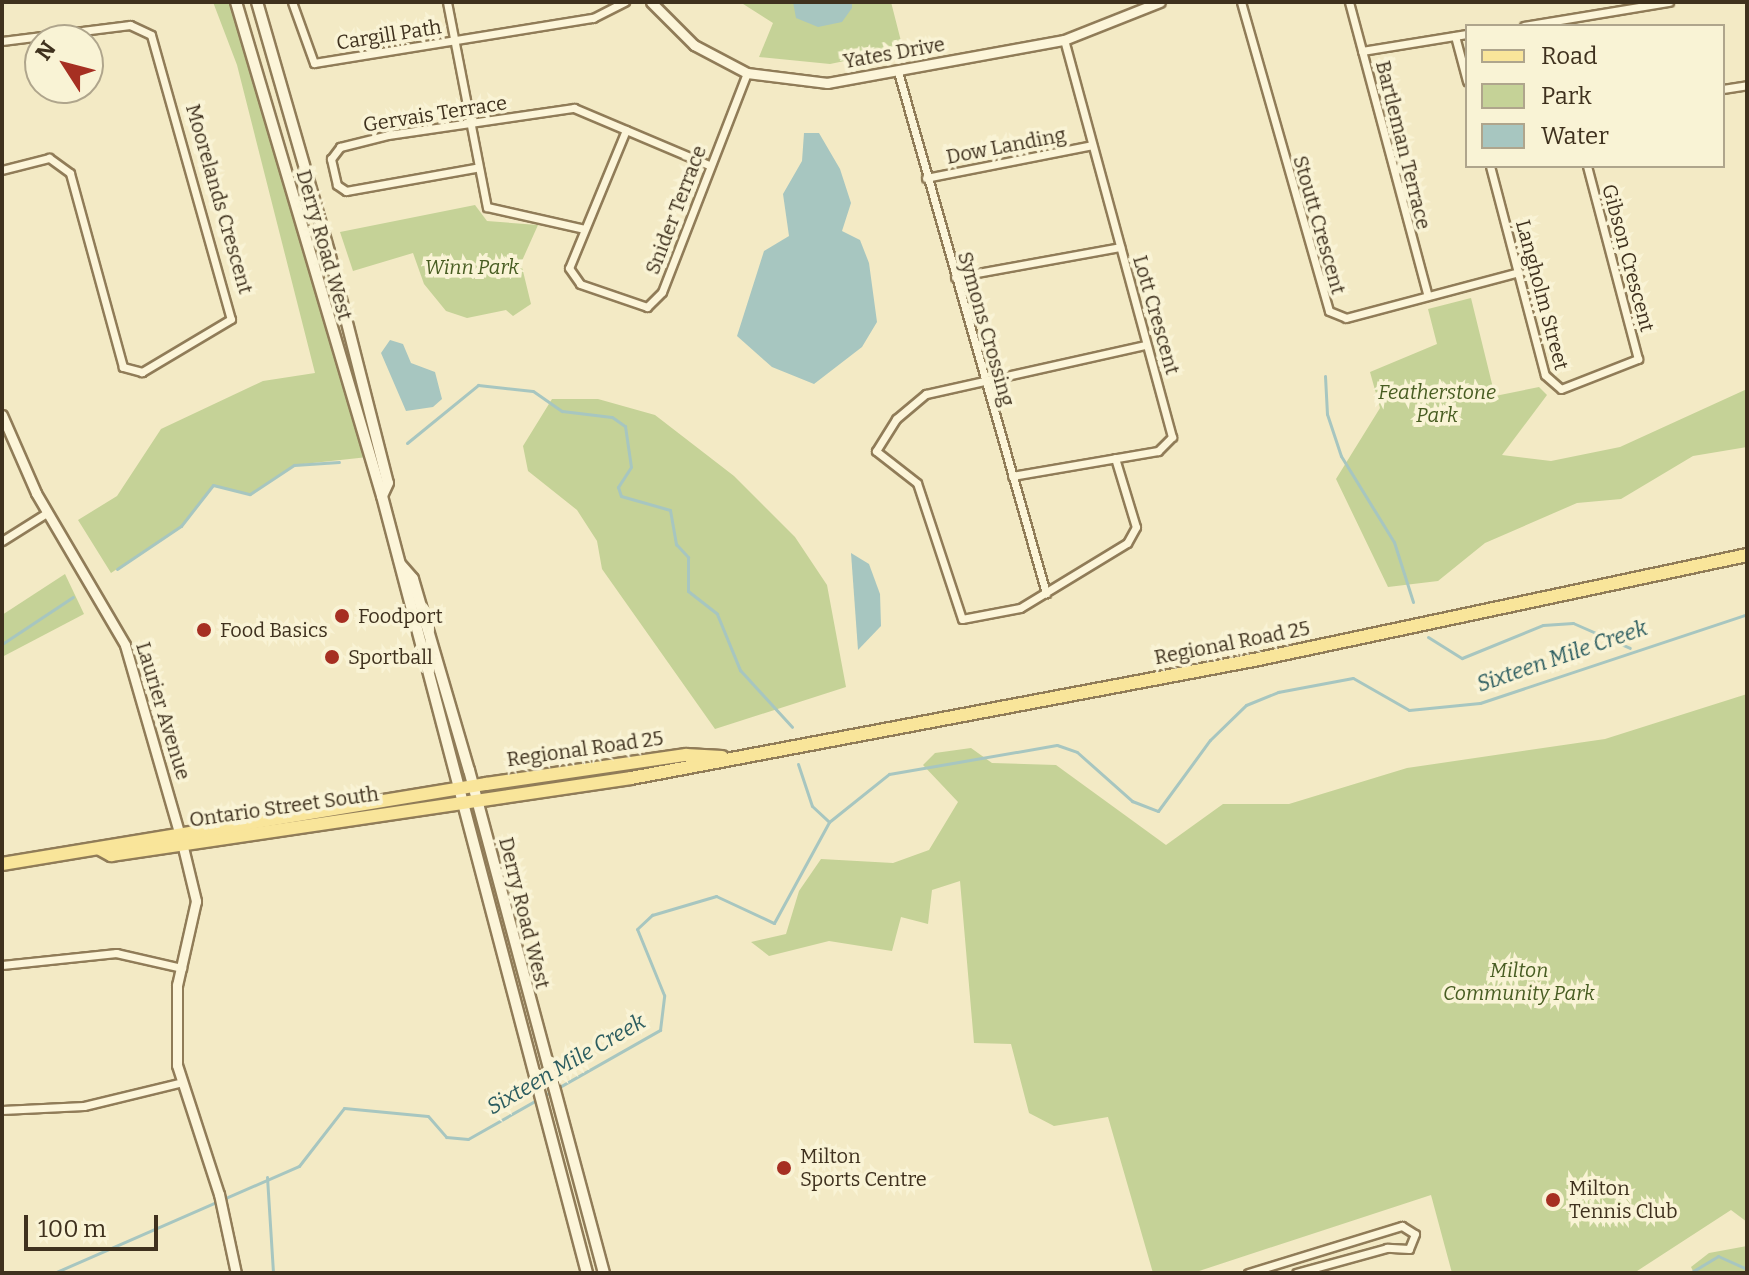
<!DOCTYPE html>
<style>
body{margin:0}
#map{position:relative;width:1749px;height:1275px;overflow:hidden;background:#f3eac5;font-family:Bitter,serif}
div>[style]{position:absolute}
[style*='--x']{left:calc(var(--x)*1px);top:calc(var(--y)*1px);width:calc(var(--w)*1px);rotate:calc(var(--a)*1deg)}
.green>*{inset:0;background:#c5d297}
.water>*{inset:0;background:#a7c6c0}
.stream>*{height:3px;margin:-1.5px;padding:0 1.5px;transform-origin:1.5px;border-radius:1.5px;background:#a7c6c0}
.roads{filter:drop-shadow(2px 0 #907c58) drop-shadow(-2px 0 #907c58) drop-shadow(0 2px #907c58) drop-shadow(0 -2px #907c58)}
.minor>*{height:7px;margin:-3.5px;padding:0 3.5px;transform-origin:3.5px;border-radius:3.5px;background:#fcf5d9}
.tertiary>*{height:9px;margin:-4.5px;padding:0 4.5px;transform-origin:4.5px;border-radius:4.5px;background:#fcf5d9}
.secondary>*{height:10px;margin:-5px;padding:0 5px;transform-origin:5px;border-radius:5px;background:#fcf5d9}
.primary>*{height:12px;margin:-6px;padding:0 6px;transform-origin:6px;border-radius:6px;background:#f9e59a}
.dots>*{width:22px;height:22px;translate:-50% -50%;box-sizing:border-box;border:4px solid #f9f3d5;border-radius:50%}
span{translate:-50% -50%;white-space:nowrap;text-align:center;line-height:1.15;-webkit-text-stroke:7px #f9f3d5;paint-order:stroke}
.street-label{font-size:20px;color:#3f311e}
.park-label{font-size:20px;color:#485d22;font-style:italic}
.poi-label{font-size:20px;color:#3f311e}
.left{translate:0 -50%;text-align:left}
.water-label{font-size:22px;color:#2c5d60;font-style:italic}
.frame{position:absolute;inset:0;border:4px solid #3f311e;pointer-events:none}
.legend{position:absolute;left:1465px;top:24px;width:260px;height:144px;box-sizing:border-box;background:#f9f3d5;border:2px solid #afa58c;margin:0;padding:10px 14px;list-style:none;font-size:24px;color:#3f311e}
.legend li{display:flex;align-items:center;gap:16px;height:40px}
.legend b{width:40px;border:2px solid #afa58c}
.north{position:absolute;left:24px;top:24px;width:80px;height:80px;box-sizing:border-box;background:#f9f3d5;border:2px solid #afa58c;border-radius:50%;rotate:306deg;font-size:22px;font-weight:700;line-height:32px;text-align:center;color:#3f311e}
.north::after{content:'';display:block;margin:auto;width:28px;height:36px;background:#a62f22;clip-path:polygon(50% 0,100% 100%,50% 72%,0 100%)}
.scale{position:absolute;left:24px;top:1215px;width:134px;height:36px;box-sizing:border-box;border:4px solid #3f311e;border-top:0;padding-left:10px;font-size:24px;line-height:28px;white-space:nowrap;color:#3f311e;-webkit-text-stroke:6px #f9f3d5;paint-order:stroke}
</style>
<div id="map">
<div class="green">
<i style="clip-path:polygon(213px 2px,236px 2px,252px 38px,368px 457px,294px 465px,250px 494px,213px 485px,181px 526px,111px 573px,78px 520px,117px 496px,161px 429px,263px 381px,315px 373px,237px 65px)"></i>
<i style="clip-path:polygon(740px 2px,891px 2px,903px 49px,830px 64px,759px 57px,773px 23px)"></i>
<i style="clip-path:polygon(475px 205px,487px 221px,538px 225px,521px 263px,531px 304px,513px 316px,506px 310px,467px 318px,446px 311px,424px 284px,413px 253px,353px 271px,340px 232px)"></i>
<i style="clip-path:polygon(1471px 298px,1495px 396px,1539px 387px,1547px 395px,1502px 455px,1551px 461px,1620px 447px,1747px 389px,1747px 447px,1693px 456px,1621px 499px,1577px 503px,1485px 543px,1438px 581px,1388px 587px,1336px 479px,1380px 408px,1370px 372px,1437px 344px,1428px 309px)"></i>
<i style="clip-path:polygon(552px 399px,598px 399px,655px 415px,734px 476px,795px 537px,827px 585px,846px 687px,715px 729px,602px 569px,597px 541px,577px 510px,528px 471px,523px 446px)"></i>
<i style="clip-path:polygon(65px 574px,84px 614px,2px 657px,2px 615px)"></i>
<i style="clip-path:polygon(1747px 694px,1747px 1222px,1731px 1210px,1634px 1273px,1452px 1273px,1431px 1195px,1193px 1273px,1153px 1273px,1108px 1117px,1054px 1126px,1029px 1113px,1011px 1044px,974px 1043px,960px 881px,932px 890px,928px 924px,901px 917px,892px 951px,829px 941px,769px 956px,751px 942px,786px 934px,799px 891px,821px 859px,893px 863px,929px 850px,958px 802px,923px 765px,935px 753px,971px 748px,992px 763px,1056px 765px,1166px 845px,1223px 804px,1289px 804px,1407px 768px,1605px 739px)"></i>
<i style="clip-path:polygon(1747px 1246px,1747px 1273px,1694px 1273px,1691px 1267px,1709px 1253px)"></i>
</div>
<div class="water">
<i style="clip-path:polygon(793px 2px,852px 2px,852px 8px,842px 22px,818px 27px,796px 18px)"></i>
<i style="clip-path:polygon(804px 133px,819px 133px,840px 169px,851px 203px,842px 231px,860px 240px,869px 263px,877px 322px,862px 347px,814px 384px,772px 367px,737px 336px,764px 251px,789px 236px,783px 194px,802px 161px)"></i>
<i style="clip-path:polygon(390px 340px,403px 344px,411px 363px,435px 372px,442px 399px,433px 407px,406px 411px,381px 353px)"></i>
<i style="clip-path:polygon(851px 553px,869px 564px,880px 594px,881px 626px,858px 650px)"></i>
</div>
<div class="stream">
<i style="--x:1325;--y:376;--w:38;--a:87"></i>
<i style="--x:1327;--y:414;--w:44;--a:71.6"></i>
<i style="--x:1341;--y:456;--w:101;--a:58.4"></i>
<i style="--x:1394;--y:542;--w:63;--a:72.4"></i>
<i style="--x:407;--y:443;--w:92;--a:-39.2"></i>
<i style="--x:478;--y:385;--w:55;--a:6.2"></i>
<i style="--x:533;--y:391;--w:35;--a:35"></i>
<i style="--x:562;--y:411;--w:50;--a:6.8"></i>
<i style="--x:612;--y:417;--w:16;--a:35"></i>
<i style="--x:625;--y:426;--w:41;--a:81.7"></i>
<i style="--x:631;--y:467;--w:24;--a:123"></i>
<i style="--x:618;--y:487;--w:9;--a:72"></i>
<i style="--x:621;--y:496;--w:51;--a:15.9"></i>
<i style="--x:670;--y:510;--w:35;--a:80"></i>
<i style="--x:676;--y:544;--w:18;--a:47"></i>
<i style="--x:688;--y:557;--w:34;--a:90"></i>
<i style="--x:688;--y:591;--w:37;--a:38"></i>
<i style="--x:717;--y:614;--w:61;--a:67.7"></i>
<i style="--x:740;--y:670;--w:77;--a:47.6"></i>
<i style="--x:117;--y:569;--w:77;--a:-33.9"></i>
<i style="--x:181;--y:526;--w:52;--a:-52"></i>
<i style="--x:213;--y:485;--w:38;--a:14"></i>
<i style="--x:250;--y:494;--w:53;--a:-33.4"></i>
<i style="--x:294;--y:465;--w:45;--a:-3.8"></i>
<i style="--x:1428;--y:637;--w:40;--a:32"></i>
<i style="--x:1462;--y:658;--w:87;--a:-22.2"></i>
<i style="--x:1543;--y:625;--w:30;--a:-4"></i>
<i style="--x:1573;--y:623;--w:62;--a:23.7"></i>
<i style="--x:2;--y:644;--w:85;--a:-33.5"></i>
<i style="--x:798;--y:764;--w:44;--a:71.6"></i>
<i style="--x:812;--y:806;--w:23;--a:43"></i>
<i style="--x:267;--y:1177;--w:96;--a:86.4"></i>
<i style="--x:54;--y:1273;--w:267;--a:-23.6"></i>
<i style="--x:299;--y:1166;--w:73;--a:-52.2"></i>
<i style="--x:344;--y:1108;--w:84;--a:5.4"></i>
<i style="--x:428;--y:1116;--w:28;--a:49"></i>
<i style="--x:446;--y:1137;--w:22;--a:5"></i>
<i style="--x:468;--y:1139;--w:221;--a:-29.6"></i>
<i style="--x:660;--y:1030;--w:35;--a:-83"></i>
<i style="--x:664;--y:995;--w:71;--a:-112.2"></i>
<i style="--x:637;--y:929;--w:21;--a:-43"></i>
<i style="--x:652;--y:915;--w:67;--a:-16.5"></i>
<i style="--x:716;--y:896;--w:64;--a:25"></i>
<i style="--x:774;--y:923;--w:115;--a:-61.4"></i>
<i style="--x:829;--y:822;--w:77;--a:-38.7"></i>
<i style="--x:889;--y:774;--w:170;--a:-9.8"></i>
<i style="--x:1057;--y:745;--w:21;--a:19"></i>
<i style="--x:1077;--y:752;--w:74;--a:41.7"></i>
<i style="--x:1132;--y:801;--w:28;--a:21"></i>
<i style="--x:1158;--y:811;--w:88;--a:-53.8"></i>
<i style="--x:1210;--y:740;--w:50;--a:-44.2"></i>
<i style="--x:1246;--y:705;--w:35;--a:-22"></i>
<i style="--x:1278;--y:692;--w:76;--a:-10.6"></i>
<i style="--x:1353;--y:678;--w:64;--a:29.7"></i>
<i style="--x:1409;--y:710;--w:71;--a:-5.6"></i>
<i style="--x:1480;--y:703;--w:281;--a:-18.4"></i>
<i style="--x:1690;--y:1273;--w:33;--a:-31"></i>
<i style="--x:1718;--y:1256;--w:32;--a:24"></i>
</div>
<div class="roads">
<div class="minor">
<i style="--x:292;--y:2;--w:65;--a:70.2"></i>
<i style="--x:314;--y:63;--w:283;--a:-9.2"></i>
<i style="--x:593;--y:18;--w:36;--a:-27"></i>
<i style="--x:447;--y:2;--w:209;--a:79"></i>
<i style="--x:487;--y:207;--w:100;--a:12.7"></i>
<i style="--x:1241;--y:2;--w:321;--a:74.1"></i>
<i style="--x:1329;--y:311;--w:18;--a:22"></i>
<i style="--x:1346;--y:318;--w:179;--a:-14.9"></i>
<i style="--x:1349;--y:2;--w:304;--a:75"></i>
<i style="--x:1524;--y:26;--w:147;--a:-9.4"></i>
<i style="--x:1455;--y:36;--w:47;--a:75.1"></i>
<i style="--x:2;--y:41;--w:129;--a:-7.1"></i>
<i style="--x:130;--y:25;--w:23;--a:25"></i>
<i style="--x:151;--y:35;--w:295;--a:74.3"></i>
<i style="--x:231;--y:319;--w:104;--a:149.2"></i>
<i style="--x:142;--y:372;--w:20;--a:-165"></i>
<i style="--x:123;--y:367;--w:201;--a:-105.3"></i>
<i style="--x:70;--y:173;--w:26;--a:-144"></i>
<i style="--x:49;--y:158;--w:49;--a:165.7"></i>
<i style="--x:1362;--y:51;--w:106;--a:-9.2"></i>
<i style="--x:898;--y:72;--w:542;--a:74.14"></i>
<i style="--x:1723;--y:89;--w:24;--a:-9"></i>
<i style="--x:626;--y:130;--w:149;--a:112.4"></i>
<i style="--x:569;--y:268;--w:19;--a:55"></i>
<i style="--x:580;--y:284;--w:71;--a:18.9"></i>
<i style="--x:647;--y:307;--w:21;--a:-45"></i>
<i style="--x:662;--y:292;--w:235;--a:-68.8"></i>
<i style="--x:1490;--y:166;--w:216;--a:75.3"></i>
<i style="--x:1545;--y:375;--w:21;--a:41"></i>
<i style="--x:1561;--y:389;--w:83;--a:-21.3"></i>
<i style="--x:1638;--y:359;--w:200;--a:-104.8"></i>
<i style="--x:475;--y:168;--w:131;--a:169.9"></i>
<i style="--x:346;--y:191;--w:11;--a:-146"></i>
<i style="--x:337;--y:185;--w:27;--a:-103"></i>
<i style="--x:331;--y:159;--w:15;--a:-53"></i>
<i style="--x:340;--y:147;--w:49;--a:-14"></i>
<i style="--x:388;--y:135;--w:188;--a:-8.3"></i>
<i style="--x:574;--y:108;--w:147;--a:22.9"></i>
<i style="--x:926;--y:178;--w:169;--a:-11.2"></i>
<i style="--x:955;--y:277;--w:168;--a:-10.3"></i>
<i style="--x:1115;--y:458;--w:72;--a:73.1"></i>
<i style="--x:1136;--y:527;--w:18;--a:119"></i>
<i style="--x:1127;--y:543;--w:125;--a:148.7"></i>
<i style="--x:1020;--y:608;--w:59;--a:169.3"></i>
<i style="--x:962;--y:619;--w:143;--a:-108.3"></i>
<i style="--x:917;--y:483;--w:52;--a:-142"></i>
<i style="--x:876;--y:451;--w:38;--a:-58"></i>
<i style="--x:896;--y:419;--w:39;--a:-40"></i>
<i style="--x:926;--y:394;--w:225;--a:-12.6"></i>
<i style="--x:1012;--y:476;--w:148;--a:-9.7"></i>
<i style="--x:1158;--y:451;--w:20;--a:-45"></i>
<i style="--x:1172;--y:437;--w:411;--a:-105.2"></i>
<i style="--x:2;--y:541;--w:54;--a:-32.2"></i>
<i style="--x:2;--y:965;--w:115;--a:-6"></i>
<i style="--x:116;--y:953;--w:68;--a:12.8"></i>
<i style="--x:2;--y:1110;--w:82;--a:-2.8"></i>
<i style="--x:84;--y:1106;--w:98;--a:-13.6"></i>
<i style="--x:1248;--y:1273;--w:161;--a:-17"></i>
<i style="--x:1402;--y:1226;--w:15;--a:32"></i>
<i style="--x:1415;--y:1234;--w:16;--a:112"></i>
<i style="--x:1409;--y:1249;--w:22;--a:-177"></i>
<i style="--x:1387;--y:1248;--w:94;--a:164.6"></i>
</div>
<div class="tertiary">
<i style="--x:651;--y:2;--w:61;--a:45"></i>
<i style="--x:694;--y:45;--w:60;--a:27.8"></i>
<i style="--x:747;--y:73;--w:81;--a:7.1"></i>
<i style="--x:827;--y:83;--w:241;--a:-10.3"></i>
<i style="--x:1064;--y:40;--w:103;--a:-21.6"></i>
<i style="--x:2;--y:415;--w:85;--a:66.4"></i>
<i style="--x:36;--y:493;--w:176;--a:59.6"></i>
<i style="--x:125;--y:645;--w:206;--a:73.9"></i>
<i style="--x:182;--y:843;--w:60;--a:76.4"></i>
<i style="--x:196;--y:901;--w:86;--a:102.7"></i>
<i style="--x:177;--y:985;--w:80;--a:90"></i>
<i style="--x:177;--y:1065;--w:136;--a:72"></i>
<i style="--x:219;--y:1194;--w:81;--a:77.9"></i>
</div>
<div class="secondary">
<i style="--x:236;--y:2;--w:515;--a:73.54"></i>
<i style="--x:382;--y:496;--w:804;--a:75.22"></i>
<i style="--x:257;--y:2;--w:260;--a:73.9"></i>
<i style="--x:329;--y:252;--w:238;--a:75.7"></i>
<i style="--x:388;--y:483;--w:14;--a:115"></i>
<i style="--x:401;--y:565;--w:18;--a:49"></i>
<i style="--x:413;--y:579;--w:199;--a:73.7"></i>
<i style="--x:469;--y:770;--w:521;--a:74.98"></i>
</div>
<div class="primary">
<i style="--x:100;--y:849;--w:13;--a:29"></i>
<i style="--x:111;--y:855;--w:526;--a:-8.42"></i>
<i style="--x:631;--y:778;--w:634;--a:-10.73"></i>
<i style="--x:1254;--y:660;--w:504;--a:-12.02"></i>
<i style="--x:2;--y:864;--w:491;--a:-9.4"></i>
<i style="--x:486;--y:784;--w:202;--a:-8.3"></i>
<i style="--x:686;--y:755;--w:36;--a:3"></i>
</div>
</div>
<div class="dots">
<i style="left:342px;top:616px;background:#a62f22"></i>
<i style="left:204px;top:630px;background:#a62f22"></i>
<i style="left:332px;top:657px;background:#a62f22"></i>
<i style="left:784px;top:1168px;background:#a62f22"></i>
<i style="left:1553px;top:1200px;background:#a62f22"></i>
</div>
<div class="street-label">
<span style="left:389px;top:35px;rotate:-9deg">Cargill Path</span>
<span style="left:894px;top:53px;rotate:-10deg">Yates Drive</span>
<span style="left:435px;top:114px;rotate:-9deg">Gervais Terrace</span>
<span style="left:1403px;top:145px;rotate:76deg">Bartleman Terrace</span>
<span style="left:1006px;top:146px;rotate:-11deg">Dow Landing</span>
<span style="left:219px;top:199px;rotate:74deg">Moorelands Crescent</span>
<span style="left:676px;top:210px;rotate:-69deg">Snider Terrace</span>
<span style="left:1319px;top:225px;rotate:74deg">Stoutt Crescent</span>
<span style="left:324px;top:245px;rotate:74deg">Derry Road West</span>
<span style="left:1628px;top:258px;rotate:75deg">Gibson Crescent</span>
<span style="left:1542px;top:295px;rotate:75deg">Langholm Street</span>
<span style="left:1156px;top:315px;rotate:74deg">Lott Crescent</span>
<span style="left:986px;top:329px;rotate:74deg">Symons Crossing</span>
<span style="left:1232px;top:643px;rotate:-11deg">Regional Road 25</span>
<span style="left:163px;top:711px;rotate:73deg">Laurier Avenue</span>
<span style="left:585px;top:749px;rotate:-8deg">Regional Road 25</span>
<span style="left:284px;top:807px;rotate:-8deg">Ontario Street South</span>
<span style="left:524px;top:913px;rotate:76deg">Derry Road West</span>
</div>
<div class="park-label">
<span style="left:472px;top:267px">Winn Park</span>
<span style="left:1437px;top:404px">Featherstone<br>Park</span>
<span style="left:1519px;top:982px">Milton<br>Community Park</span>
</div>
<div class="poi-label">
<span class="left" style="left:358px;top:616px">Foodport</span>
<span class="left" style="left:220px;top:630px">Food Basics</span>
<span class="left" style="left:348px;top:657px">Sportball</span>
<span class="left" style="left:800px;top:1168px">Milton<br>Sports Centre</span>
<span class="left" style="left:1569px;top:1200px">Milton<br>Tennis Club</span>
</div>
<div class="water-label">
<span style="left:1562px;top:656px;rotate:-19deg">Sixteen Mile Creek</span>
<span style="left:566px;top:1064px;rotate:-30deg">Sixteen Mile Creek</span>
</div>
<div class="frame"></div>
<ul class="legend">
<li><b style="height:10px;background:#f9e59a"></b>Road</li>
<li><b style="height:22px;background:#c5d297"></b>Park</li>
<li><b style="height:22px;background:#a7c6c0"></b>Water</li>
</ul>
<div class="north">N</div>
<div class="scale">100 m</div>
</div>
